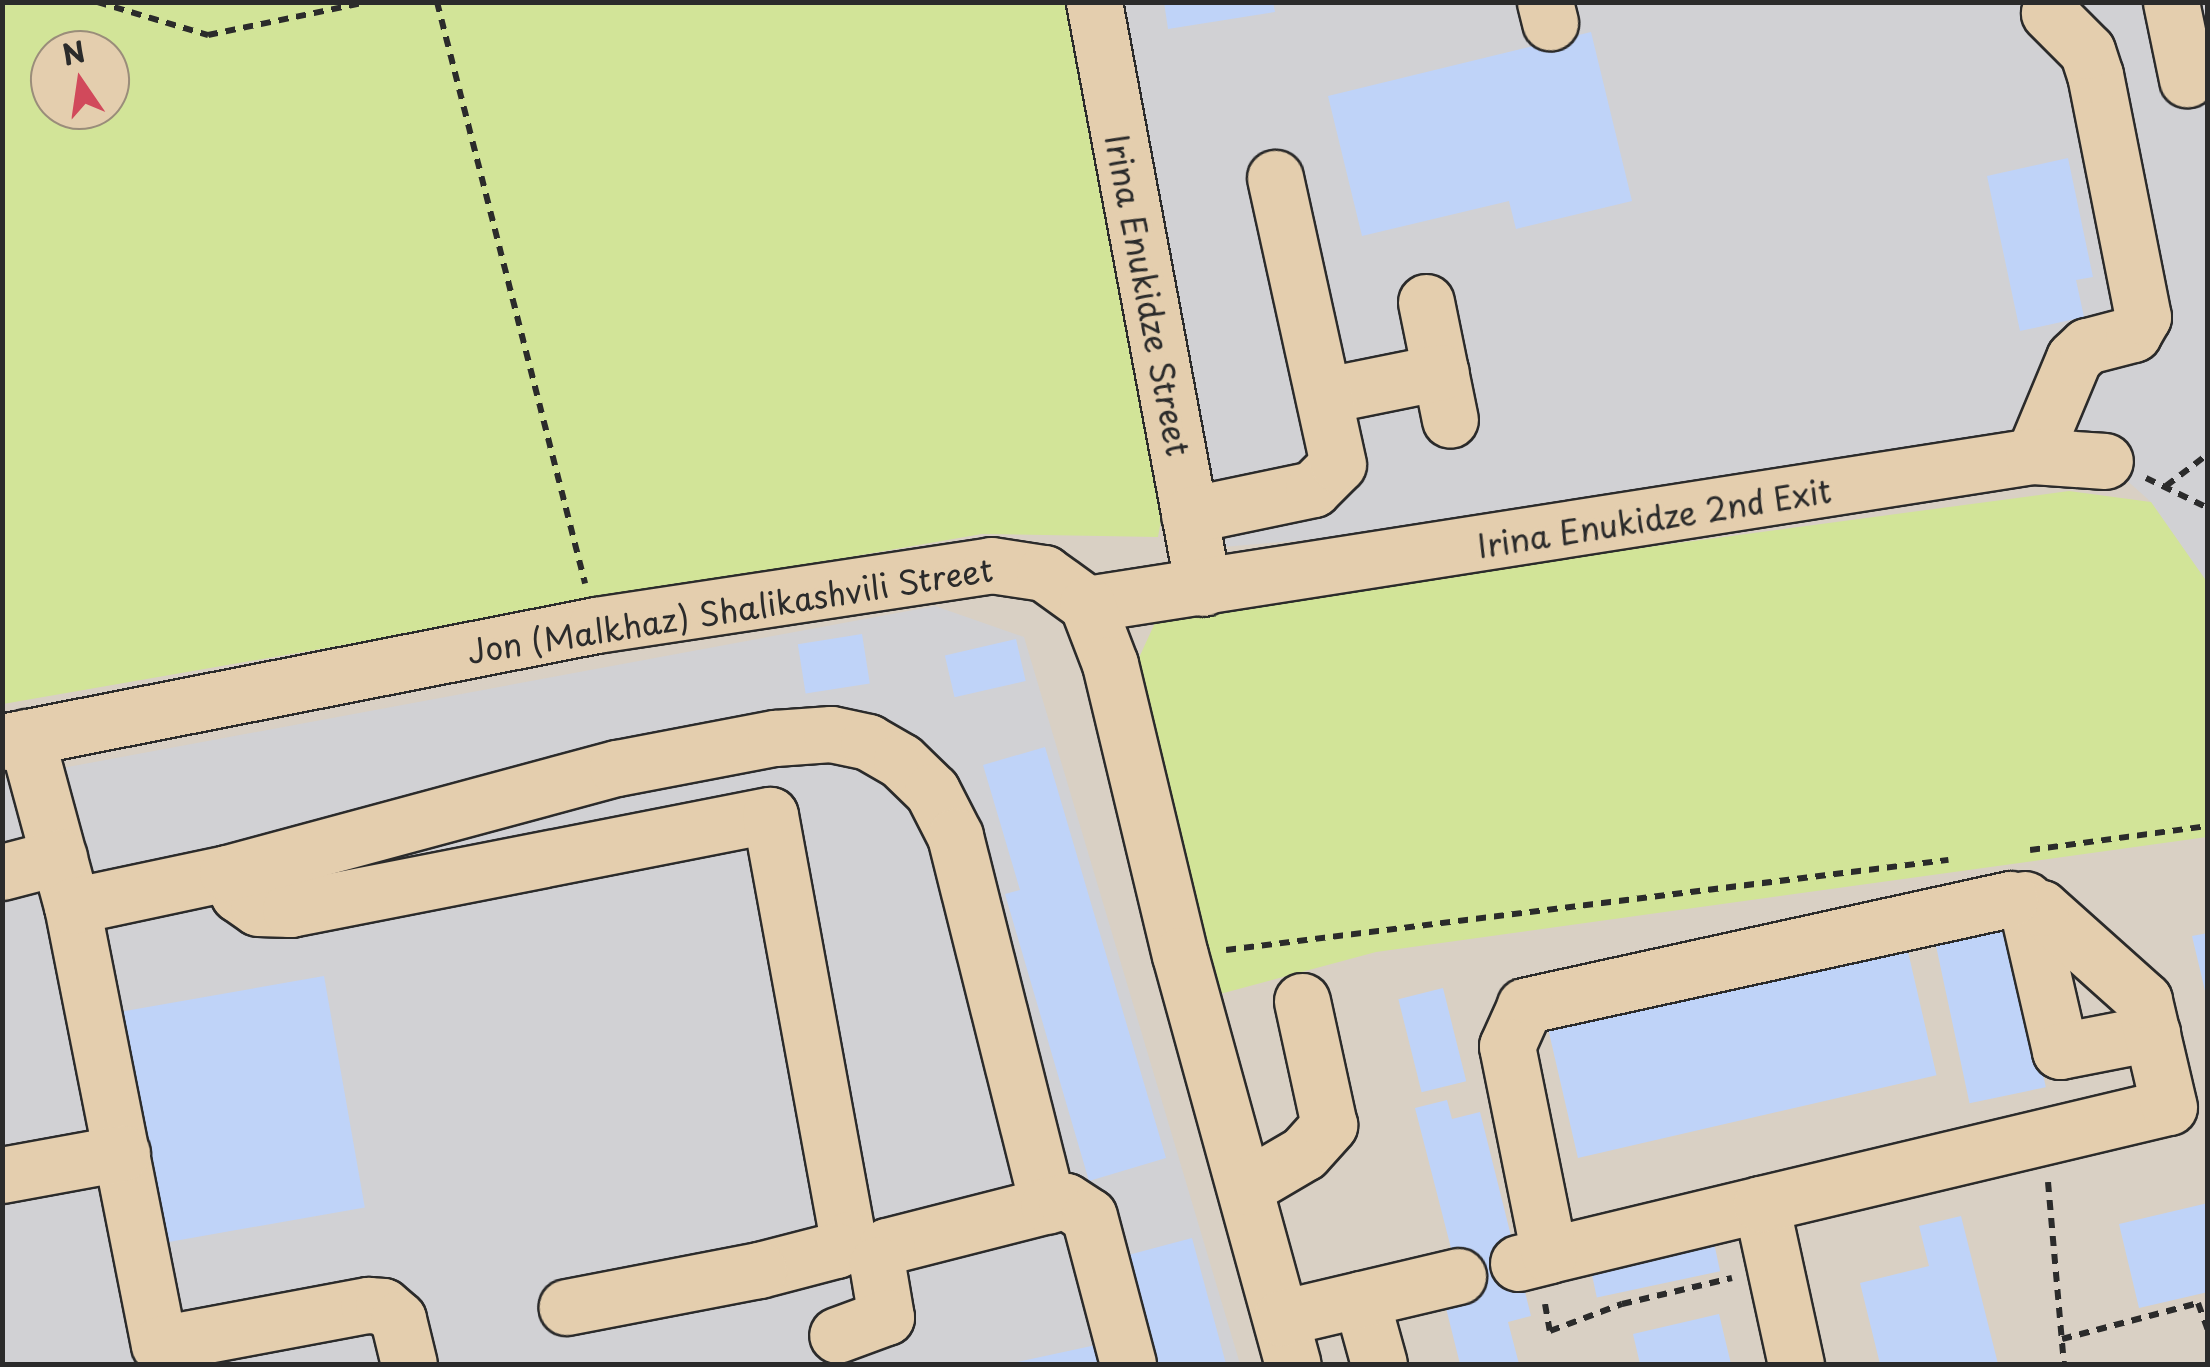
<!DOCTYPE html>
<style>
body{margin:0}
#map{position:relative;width:2210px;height:1367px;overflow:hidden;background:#d9d0c4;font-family:"Playpen Sans",sans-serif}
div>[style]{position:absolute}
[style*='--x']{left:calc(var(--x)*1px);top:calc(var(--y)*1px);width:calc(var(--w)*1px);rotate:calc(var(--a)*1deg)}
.built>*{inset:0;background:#d1d1d4}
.green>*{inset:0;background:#d2e498}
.building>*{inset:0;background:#bfd3f8;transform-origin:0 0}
.path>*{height:6px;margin-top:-3px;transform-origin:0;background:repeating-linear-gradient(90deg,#2b2b2b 0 10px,transparent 0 18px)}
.roads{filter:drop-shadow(2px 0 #2b2b2b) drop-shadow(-2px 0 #2b2b2b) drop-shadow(0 2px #2b2b2b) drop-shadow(0 -2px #2b2b2b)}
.minor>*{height:55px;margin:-27.5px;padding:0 27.5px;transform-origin:27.5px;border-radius:27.5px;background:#e4ceae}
span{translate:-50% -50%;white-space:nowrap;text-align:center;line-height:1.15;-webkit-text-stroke:8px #e4ceae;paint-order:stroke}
.street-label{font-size:32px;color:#2b2b2b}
.frame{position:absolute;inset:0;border:5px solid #2b2b2b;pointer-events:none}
.north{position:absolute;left:30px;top:30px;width:100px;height:100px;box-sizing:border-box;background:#e4ceae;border:2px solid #9a8d7a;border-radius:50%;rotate:347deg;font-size:28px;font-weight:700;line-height:40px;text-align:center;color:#2b2b2b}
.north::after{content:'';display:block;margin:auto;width:35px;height:45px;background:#d1495b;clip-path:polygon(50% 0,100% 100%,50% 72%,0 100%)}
</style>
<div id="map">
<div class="built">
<i style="clip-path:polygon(1105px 3px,2207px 3px,2207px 582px,2151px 502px,2105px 461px,1767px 500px,1211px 548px)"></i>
<i style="clip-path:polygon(935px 606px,1024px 637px,1240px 1364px,3px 1364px,3px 779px)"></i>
</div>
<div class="green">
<i style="clip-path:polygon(evenodd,3px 3px,1079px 3px,1170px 471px,1158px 537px,982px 534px,3px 704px,3px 3px,50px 50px,110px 50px,110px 110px,50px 110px,50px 50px)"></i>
<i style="clip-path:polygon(2069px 491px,2151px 502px,2207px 582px,2207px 837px,1376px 952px,1220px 994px,1137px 662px,1160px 612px)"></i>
</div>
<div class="building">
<i style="clip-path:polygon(1164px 2px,1273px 2px,1275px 12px,1168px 29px)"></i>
<i style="clip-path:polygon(1591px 32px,1632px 201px,1516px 229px,1509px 201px,1362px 236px,1328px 96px)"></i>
<i style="clip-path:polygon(2068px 158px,2093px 277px,2076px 280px,2084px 317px,2020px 331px,1987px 176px)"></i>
<i style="left:862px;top:634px;width:50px;height:65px;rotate:81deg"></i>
<i style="left:1016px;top:639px;width:43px;height:73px;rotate:77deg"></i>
<i style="clip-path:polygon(1045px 747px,1166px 1158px,1089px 1181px,1005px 894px,1020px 890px,983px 765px)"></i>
<i style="left:2009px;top:914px;width:177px;height:78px;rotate:78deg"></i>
<i style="left:1903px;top:930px;width:149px;height:368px;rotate:77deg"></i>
<i style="clip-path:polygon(2208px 933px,2208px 995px,2206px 995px,2192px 936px)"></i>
<i style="left:324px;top:976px;width:235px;height:212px;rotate:80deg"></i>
<i style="left:1443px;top:988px;width:96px;height:46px;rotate:76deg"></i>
<i style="clip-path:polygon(1447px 1100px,1452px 1119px,1480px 1112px,1531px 1316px,1508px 1322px,1519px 1364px,1460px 1364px,1443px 1296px,1462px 1291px,1415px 1108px)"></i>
<i style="clip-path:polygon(2208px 1203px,2208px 1292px,2139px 1308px,2119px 1224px)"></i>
<i style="clip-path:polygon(1961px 1216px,1998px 1364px,1880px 1364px,1860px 1283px,1929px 1266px,1919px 1226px)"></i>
<i style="clip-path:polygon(1192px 1238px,1226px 1364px,1146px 1364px,1117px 1258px)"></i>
<i style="left:1713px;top:1238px;width:34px;height:126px;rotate:78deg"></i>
<i style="clip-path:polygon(1719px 1314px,1731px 1364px,1640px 1364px,1633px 1334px)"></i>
<i style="clip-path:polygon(1096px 1345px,1100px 1364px,1012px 1364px,1012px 1363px)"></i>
</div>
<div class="path">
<i style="--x:97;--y:2;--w:116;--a:16.6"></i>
<i style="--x:208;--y:35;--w:162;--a:-11.7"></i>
<i style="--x:437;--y:2;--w:600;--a:75.71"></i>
<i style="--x:2146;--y:478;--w:69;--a:25.8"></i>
<i style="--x:2166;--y:486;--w:53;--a:-37.3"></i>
<i style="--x:2030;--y:850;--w:180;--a:-7.7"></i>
<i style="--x:1226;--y:950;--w:728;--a:-7.11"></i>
<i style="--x:2048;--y:1182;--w:183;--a:85"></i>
<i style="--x:1545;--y:1304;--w:27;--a:80"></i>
<i style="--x:1550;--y:1331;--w:77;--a:-20.6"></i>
<i style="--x:1622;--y:1304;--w:113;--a:-13.3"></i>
<i style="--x:2062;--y:1339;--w:141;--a:-14.8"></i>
<i style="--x:2198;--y:1303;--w:29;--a:70"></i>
</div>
<div class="roads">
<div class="minor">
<i style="--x:1094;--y:2;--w:596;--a:79.46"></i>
<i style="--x:1545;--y:2;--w:21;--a:76"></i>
<i style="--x:2171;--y:2;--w:79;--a:78.3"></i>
<i style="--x:1426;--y:302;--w:120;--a:78.5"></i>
<i style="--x:1327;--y:395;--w:116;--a:-11.4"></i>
<i style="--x:2033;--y:456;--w:106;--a:-67.3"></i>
<i style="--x:2074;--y:358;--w:18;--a:-43"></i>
<i style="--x:2087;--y:346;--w:48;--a:-14.6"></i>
<i style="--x:2133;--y:334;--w:20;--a:-60"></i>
<i style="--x:2143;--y:317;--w:247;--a:-101.2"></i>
<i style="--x:2095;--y:75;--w:25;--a:-108"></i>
<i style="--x:2087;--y:51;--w:54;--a:-135"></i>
<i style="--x:1189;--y:515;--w:127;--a:-11.8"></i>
<i style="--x:1313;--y:489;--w:35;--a:-45"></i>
<i style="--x:1338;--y:464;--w:293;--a:-102.4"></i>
<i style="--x:1087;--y:604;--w:958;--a:-8.89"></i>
<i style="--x:2033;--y:456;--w:72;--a:4"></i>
<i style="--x:26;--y:737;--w:175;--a:74.8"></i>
<i style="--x:72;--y:906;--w:447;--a:78.8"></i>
<i style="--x:159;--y:1344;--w:213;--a:-10.6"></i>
<i style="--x:368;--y:1305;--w:15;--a:4"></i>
<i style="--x:383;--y:1306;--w:20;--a:41"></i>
<i style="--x:398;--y:1319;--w:46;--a:76.3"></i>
<i style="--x:2;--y:742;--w:605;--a:-11.14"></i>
<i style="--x:596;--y:625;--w:400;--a:-8.6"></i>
<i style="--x:991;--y:565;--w:54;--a:8.6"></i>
<i style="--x:1044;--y:573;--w:53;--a:35.8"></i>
<i style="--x:1087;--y:604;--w:64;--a:69"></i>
<i style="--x:1110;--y:664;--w:299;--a:76.5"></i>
<i style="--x:1180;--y:955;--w:424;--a:74.6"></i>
<i style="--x:2;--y:872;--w:59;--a:-14.7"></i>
<i style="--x:227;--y:873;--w:24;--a:62"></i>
<i style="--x:238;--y:894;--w:24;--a:35"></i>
<i style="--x:258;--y:908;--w:32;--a:2"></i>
<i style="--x:290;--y:909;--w:489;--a:-11.1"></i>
<i style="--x:770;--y:815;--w:431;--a:79.6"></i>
<i style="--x:848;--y:1239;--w:16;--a:137"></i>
<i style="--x:836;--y:1250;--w:80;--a:165.4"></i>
<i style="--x:759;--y:1270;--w:196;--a:169.1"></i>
<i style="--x:2025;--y:899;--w:156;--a:77"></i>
<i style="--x:2060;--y:1051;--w:94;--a:-11.1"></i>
<i style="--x:72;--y:906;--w:158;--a:-12"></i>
<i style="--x:227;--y:873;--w:404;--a:-15.1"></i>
<i style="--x:617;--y:768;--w:161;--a:-10.8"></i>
<i style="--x:775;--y:738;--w:56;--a:-4.1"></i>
<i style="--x:831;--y:734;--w:38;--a:12"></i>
<i style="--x:868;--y:742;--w:38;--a:30"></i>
<i style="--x:901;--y:761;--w:43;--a:44.1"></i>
<i style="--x:932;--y:791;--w:51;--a:62.9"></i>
<i style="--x:955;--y:836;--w:381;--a:75.9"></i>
<i style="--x:1048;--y:1205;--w:166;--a:165.7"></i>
<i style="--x:887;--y:1246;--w:21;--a:119"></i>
<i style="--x:877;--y:1264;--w:54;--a:80.4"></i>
<i style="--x:886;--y:1317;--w:52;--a:159.8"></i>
<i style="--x:2;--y:1175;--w:122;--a:-10.4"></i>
<i style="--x:1246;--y:1187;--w:67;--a:-30.4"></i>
<i style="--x:1304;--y:1153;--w:38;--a:-48"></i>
<i style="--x:1329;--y:1125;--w:127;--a:-102.3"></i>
<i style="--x:1761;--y:1204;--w:164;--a:77.7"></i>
<i style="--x:1048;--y:1205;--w:18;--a:-13"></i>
<i style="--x:1066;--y:1201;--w:27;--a:33"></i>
<i style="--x:1089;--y:1216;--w:153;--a:75.2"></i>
<i style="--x:1518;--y:1263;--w:32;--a:-14"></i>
<i style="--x:1549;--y:1255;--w:218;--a:-13.5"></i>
<i style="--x:1761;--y:1204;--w:419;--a:-13.4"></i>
<i style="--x:2169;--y:1107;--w:110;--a:-103.2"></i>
<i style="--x:2144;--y:1000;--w:138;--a:-138.2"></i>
<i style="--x:2041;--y:908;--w:32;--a:-164"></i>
<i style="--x:2010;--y:899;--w:497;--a:167.6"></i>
<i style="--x:1525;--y:1006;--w:44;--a:114.2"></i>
<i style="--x:1507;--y:1046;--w:213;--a:78.6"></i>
<i style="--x:1361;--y:1299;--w:67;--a:74.5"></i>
<i style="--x:1281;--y:1318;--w:182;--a:-13.3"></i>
</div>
</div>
<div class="street-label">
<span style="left:1148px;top:295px;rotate:79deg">Irina Enukidze Street</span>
<span style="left:1654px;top:518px;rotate:-9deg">Irina Enukidze 2nd Exit</span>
<span style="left:730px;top:610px;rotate:-9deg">Jon (Malkhaz) Shalikashvili Street</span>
</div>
<div class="frame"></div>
<div class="north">N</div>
</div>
